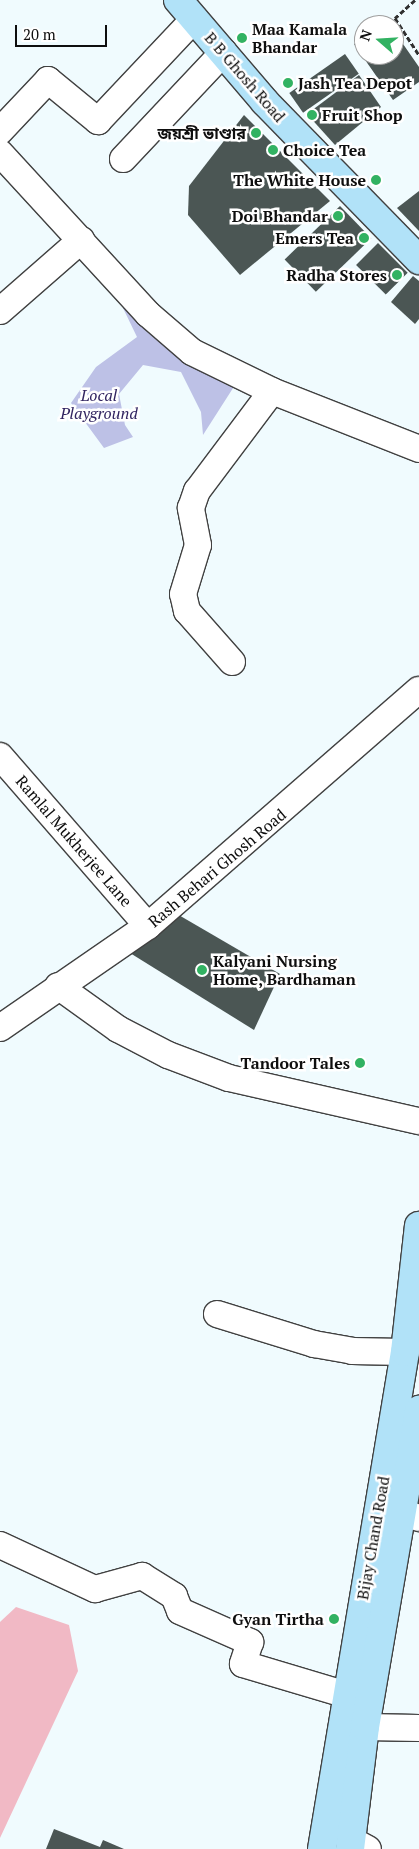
<!DOCTYPE html>
<meta charset="utf-8">
<style>
body{margin:0}
#map{position:relative;width:419px;height:1849px;overflow:hidden;background:#f0fbfe;font-family:"PT Serif","Noto Sans Bengali",serif}
div>[style]{position:absolute}
[style*='--x']{left:calc(var(--x)*1px);top:calc(var(--y)*1px);width:calc(var(--w)*1px);rotate:calc(var(--a)*1deg)}
.green>*{inset:0;background:#bdc1e6}
.water>*{inset:0;background:#f1b9c5}
.building>*{inset:0;background:#4b5654;transform-origin:0 0}
.path>*{height:3px;margin-top:-1.5px;transform-origin:0;background:repeating-linear-gradient(90deg,#303030 0 5px,transparent 0 7.5px)}
.roads{filter:drop-shadow(1px 0 #414141) drop-shadow(-1px 0 #414141) drop-shadow(0 1px #414141) drop-shadow(0 -1px #414141)}
.street>*{height:26px;margin:-13px;padding:0 13px;transform-origin:13px;border-radius:13px;background:#fff}
.secondary>*{height:28px;margin:-14px;padding:0 14px;transform-origin:14px;border-radius:14px;background:#b1e2f8}
.dots>*{width:14px;height:14px;translate:-50% -50%;box-sizing:border-box;border:2px solid #fff;border-radius:50%}
span{translate:-50% -50%;white-space:nowrap;text-align:center;line-height:1.15;-webkit-text-stroke:5px #fff;paint-order:stroke}
.poi-label{font-size:16px;color:#0e0e0e;font-weight:700}
.left{translate:0 -50%;text-align:left}
.right{translate:-100% -50%;text-align:right}
.street-label{font-size:16px;color:#0e0e0e}
.park-label{font-size:16px;color:#312460;font-style:italic}
.north{position:absolute;left:354px;top:15px;width:50px;height:50px;box-sizing:border-box;background:#fff;border:1px solid #9f9f9f;border-radius:50%;rotate:289deg;font-size:14px;font-weight:700;line-height:20px;text-align:center;color:#0e0e0e}
.north::after{content:'';display:block;margin:auto;width:18px;height:22px;background:#32b262;clip-path:polygon(50% 0,100% 100%,50% 72%,0 100%)}
.scale{position:absolute;left:15px;top:25px;width:92px;height:22px;box-sizing:border-box;border:2px solid #0e0e0e;border-top:0;padding-left:6px;font-size:15px;line-height:18px;white-space:nowrap;color:#0e0e0e;-webkit-text-stroke:4px #fff;paint-order:stroke}
</style>
<div id="map">
<div class="green">
<i style="clip-path:polygon(126px 299px,235px 385px,203px 435px,201px 412px,181px 372px,143px 365px,119px 394px,125px 425px,133px 437px,104px 448px,71px 403px,96px 367px,137px 337px,123px 308px)"></i>
</div>
<div class="water">
<i style="clip-path:polygon(16px 1607px,69px 1625px,78px 1671px,0 1838px,0 1622px)"></i>
</div>
<div class="building">
<i style="clip-path:polygon(394px 31px,419px 67px,419px 82px,393px 100px,354px 44px,364px 37px,364px 55px,394px 55px)"></i>
<i style="left:345px;top:54px;width:24px;height:68px;rotate:55deg"></i>
<i style="clip-path:polygon(359px 75px,381px 107px,335px 145px,307px 114px)"></i>
<i style="clip-path:polygon(244px 115px,330px 201px,240px 275px,188px 215px,189px 186px)"></i>
<i style="clip-path:polygon(419px 191px,419px 231px,397px 208px)"></i>
<i style="left:340px;top:206px;width:45px;height:77px;rotate:46deg"></i>
<i style="left:378px;top:243px;width:42px;height:31px;rotate:45deg"></i>
<i style="clip-path:polygon(413px 276px,419px 281px,419px 319px,415px 324px,391px 302px)"></i>
<i style="clip-path:polygon(177px 914px,280px 974px,254px 1030px,130px 953px)"></i>
<i style="clip-path:polygon(54px 1829px,100px 1847px,103px 1840px,124px 1849px,46px 1849px)"></i>
</div>
<div class="path">
<i style="--x:415;--y:0;--w:27;--a:138"></i>
<i style="--x:395;--y:18;--w:44;--a:57"></i>
</div>
<div class="roads">
<div class="street">
<i style="--x:0;--y:131;--w:70;--a:-46.7"></i>
<i style="--x:48;--y:80;--w:65;--a:39.4"></i>
<i style="--x:98;--y:121;--w:141;--a:-46.7"></i>
<i style="--x:0;--y:153;--w:219;--a:47.4"></i>
<i style="--x:148;--y:314;--w:58;--a:40.8"></i>
<i style="--x:192;--y:352;--w:89;--a:26"></i>
<i style="--x:272;--y:391;--w:158;--a:21.5"></i>
<i style="--x:123;--y:159;--w:147;--a:-46.7"></i>
<i style="--x:0;--y:311;--w:108;--a:-41.2"></i>
<i style="--x:232;--y:662;--w:68;--a:-131.4"></i>
<i style="--x:187;--y:611;--w:17;--a:-103"></i>
<i style="--x:183;--y:594;--w:51;--a:-73"></i>
<i style="--x:198;--y:545;--w:38;--a:-101"></i>
<i style="--x:191;--y:508;--w:18;--a:-71"></i>
<i style="--x:197;--y:491;--w:125;--a:-53.1"></i>
<i style="--x:0;--y:756;--w:225;--a:49"></i>
<i style="--x:58;--y:986;--w:74;--a:35.6"></i>
<i style="--x:118;--y:1029;--w:56;--a:27.5"></i>
<i style="--x:168;--y:1055;--w:65;--a:20.7"></i>
<i style="--x:229;--y:1078;--w:195;--a:12.8"></i>
<i style="--x:0;--y:1028;--w:180;--a:-34.6"></i>
<i style="--x:148;--y:926;--w:359;--a:-41.1"></i>
<i style="--x:217;--y:1314;--w:102;--a:17.2"></i>
<i style="--x:314;--y:1344;--w:39;--a:10"></i>
<i style="--x:352;--y:1351;--w:53;--a:1.1"></i>
<i style="--x:403;--y:1513;--w:17;--a:17"></i>
<i style="--x:0;--y:1545;--w:105;--a:24.9"></i>
<i style="--x:95;--y:1589;--w:49;--a:-15.5"></i>
<i style="--x:142;--y:1576;--w:38;--a:32"></i>
<i style="--x:174;--y:1596;--w:16;--a:68"></i>
<i style="--x:180;--y:1611;--w:77;--a:23.9"></i>
<i style="--x:250;--y:1642;--w:23;--a:108"></i>
<i style="--x:243;--y:1664;--w:109;--a:16.6"></i>
<i style="--x:365;--y:1727;--w:54;--a:1.1"></i>
<i style="--x:351;--y:1840;--w:19;--a:28"></i>
</div>
<div class="secondary">
<i style="--x:178;--y:0;--w:134;--a:49.5"></i>
<i style="--x:265;--y:102;--w:221;--a:45.7"></i>
<i style="--x:322;--y:1849;--w:504;--a:-80.52"></i>
<i style="--x:405;--y:1352;--w:127;--a:-83.7"></i>
<i style="--x:350;--y:1849;--w:123;--a:-83"></i>
<i style="--x:365;--y:1727;--w:322;--a:-80.3"></i>
</div>
</div>
<div class="dots">
<i style="left:242px;top:38px;background:#32b262"></i>
<i style="left:288px;top:83px;background:#32b262"></i>
<i style="left:312px;top:115px;background:#32b262"></i>
<i style="left:256px;top:133px;background:#32b262"></i>
<i style="left:273px;top:150px;background:#32b262"></i>
<i style="left:376px;top:180px;background:#32b262"></i>
<i style="left:338px;top:216px;background:#32b262"></i>
<i style="left:364px;top:238px;background:#32b262"></i>
<i style="left:397px;top:275px;background:#32b262"></i>
<i style="left:202px;top:970px;background:#32b262"></i>
<i style="left:360px;top:1063px;background:#32b262"></i>
<i style="left:334px;top:1619px;background:#32b262"></i>
</div>
<div class="poi-label">
<span class="left" style="left:252px;top:38px">Maa Kamala<br>Bhandar</span>
<span class="left" style="left:298px;top:83px">Jash Tea Depot</span>
<span class="left" style="left:322px;top:115px">Fruit Shop</span>
<span class="right" style="left:246px;top:133px">জয়শ্রী ভাণ্ডার</span>
<span class="left" style="left:283px;top:150px">Choice Tea</span>
<span class="right" style="left:366px;top:180px">The White House</span>
<span class="right" style="left:328px;top:216px">Doi Bhandar</span>
<span class="right" style="left:354px;top:238px">Emers Tea</span>
<span class="right" style="left:387px;top:275px">Radha Stores</span>
<span class="left" style="left:213px;top:970px">Kalyani Nursing<br>Home, Bardhaman</span>
<span class="right" style="left:350px;top:1063px">Tandoor Tales</span>
<span class="right" style="left:324px;top:1619px">Gyan Tirtha</span>
</div>
<div class="street-label">
<span style="left:245px;top:77px;rotate:49deg">B B Ghosh Road</span>
<span style="left:74px;top:841px;rotate:49deg">Ramlal Mukherjee Lane</span>
<span style="left:217px;top:868px;rotate:-40deg">Rash Behari Ghosh Road</span>
<span style="left:373px;top:1538px;rotate:-80deg">Bijay Chand Road</span>
</div>
<div class="park-label">
<span style="left:99px;top:404px">Local<br>Playground</span>
</div>
<div class="north">N</div>
<div class="scale">20 m</div>
</div>
